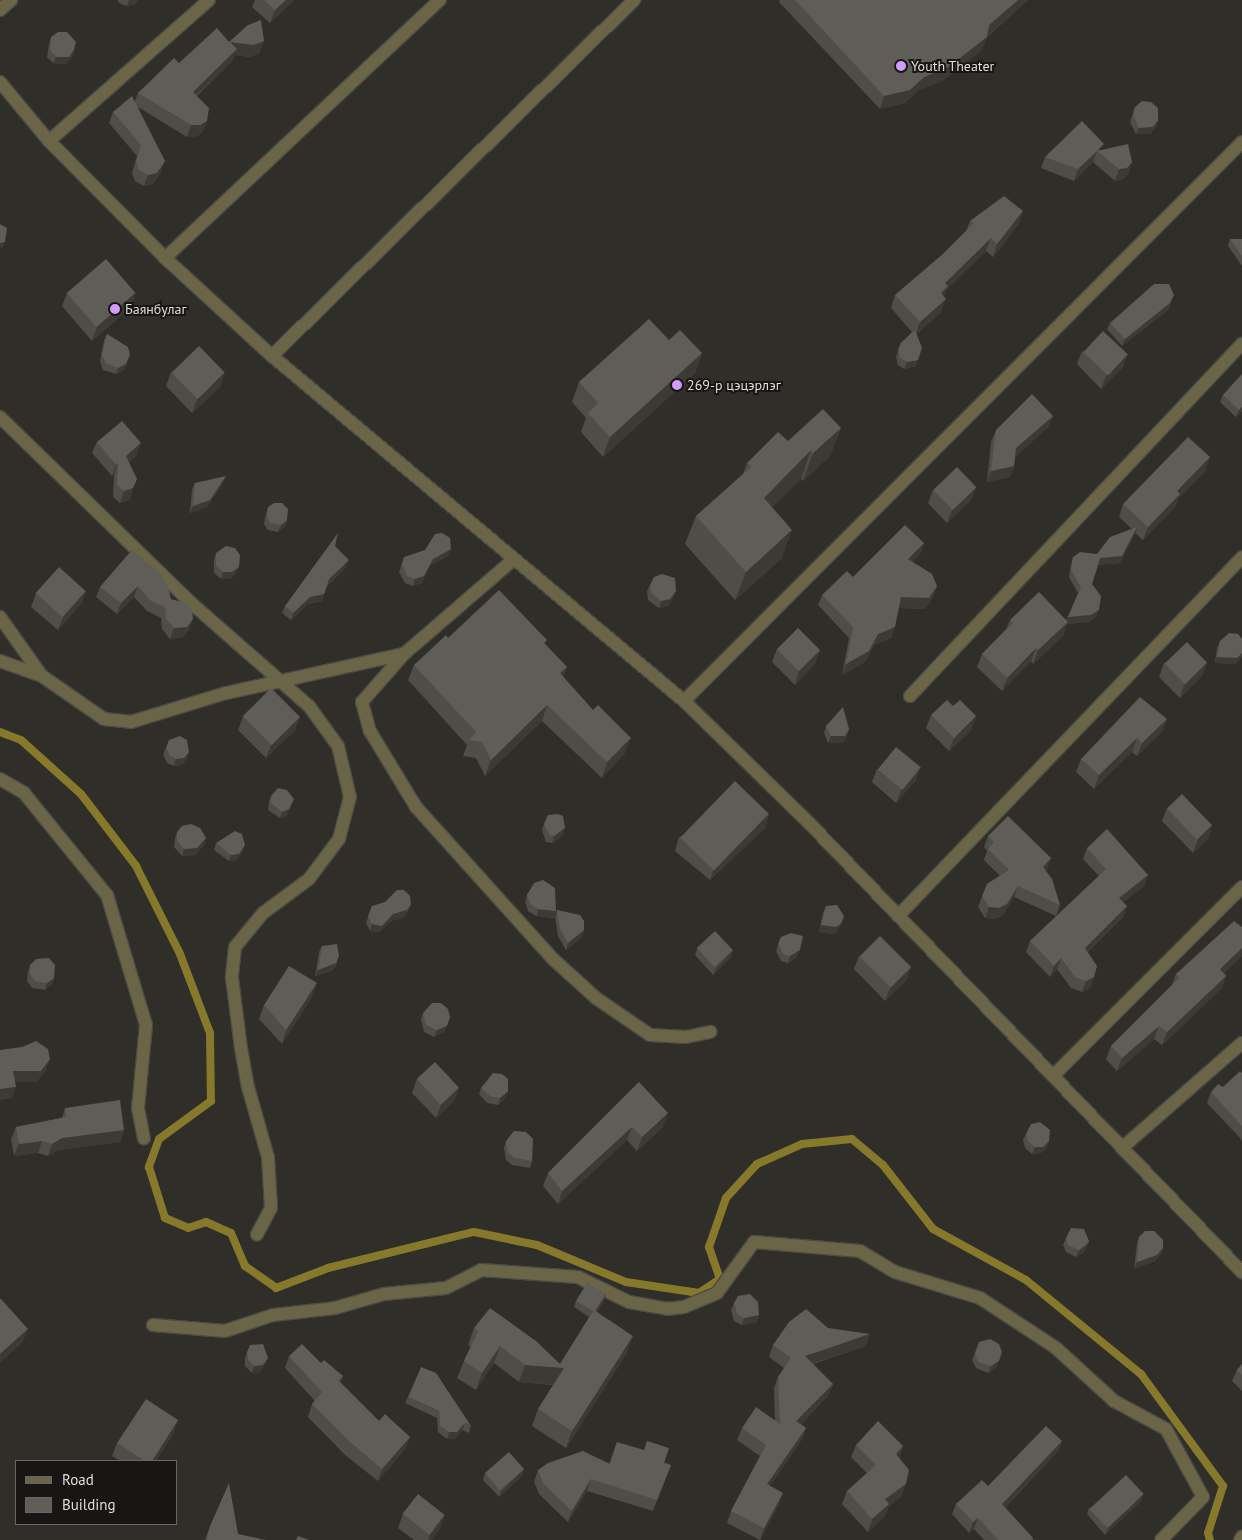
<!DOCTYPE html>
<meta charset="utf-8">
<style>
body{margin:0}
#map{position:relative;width:1242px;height:1540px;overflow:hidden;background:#2f2e29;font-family:"PT Sans",sans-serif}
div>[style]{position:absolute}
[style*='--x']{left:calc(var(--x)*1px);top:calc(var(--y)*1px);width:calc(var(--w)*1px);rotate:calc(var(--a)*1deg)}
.stream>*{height:8px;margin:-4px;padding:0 4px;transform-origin:4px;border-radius:4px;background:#87792b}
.roads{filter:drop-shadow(1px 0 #4b4a45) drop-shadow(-1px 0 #4b4a45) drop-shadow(0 1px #4b4a45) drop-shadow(0 -1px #4b4a45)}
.service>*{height:12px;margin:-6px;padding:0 6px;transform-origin:6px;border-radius:6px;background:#6a6547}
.minor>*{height:12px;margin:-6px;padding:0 6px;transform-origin:6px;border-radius:6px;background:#6a6547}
.tertiary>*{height:12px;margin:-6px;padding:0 6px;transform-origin:6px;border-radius:6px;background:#6a6547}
.wall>*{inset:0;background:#4e4d47}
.shaded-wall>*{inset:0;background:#3b3a34;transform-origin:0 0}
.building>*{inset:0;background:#5e5d57;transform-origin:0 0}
.dots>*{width:14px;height:14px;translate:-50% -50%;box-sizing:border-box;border:2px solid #171614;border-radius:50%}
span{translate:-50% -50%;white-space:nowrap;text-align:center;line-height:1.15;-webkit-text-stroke:4px #171614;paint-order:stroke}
.poi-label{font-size:14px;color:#dfdedb}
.left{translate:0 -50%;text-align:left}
.legend{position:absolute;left:15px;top:1460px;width:162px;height:65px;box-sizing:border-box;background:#171614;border:1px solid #676664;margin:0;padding:6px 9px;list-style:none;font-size:15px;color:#dfdedb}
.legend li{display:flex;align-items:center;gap:10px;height:25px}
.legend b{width:25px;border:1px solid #676664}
</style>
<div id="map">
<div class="stream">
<i style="--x:0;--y:732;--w:22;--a:21"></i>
<i style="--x:21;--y:740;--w:81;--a:42"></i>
<i style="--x:81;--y:794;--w:91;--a:52.6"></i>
<i style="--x:136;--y:866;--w:98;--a:63.4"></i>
<i style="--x:180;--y:954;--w:85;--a:69.2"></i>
<i style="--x:210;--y:1033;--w:68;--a:89.2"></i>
<i style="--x:211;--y:1101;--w:64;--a:143.8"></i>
<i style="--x:159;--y:1139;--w:30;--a:110"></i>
<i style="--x:149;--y:1167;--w:53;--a:72.6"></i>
<i style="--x:165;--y:1218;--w:25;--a:23"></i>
<i style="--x:188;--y:1228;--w:19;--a:-18"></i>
<i style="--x:206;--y:1222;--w:27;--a:24"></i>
<i style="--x:231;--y:1233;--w:36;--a:67"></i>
<i style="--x:245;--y:1266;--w:38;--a:35"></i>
<i style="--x:276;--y:1288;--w:56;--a:-21"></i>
<i style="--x:328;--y:1268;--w:150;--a:-13.9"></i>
<i style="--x:474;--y:1232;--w:64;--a:11.7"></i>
<i style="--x:537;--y:1245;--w:96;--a:22.6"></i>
<i style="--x:626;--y:1282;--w:74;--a:8.6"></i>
<i style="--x:699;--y:1293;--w:25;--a:-34"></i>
<i style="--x:720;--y:1279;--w:34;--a:-109"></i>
<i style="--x:709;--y:1247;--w:52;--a:-70.9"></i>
<i style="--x:726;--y:1198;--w:46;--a:-47.6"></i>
<i style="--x:757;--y:1164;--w:49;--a:-24"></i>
<i style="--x:802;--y:1144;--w:50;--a:-5.7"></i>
<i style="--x:852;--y:1139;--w:40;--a:40"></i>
<i style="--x:883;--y:1165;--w:81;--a:52"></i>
<i style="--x:933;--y:1229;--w:106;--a:28.7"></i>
<i style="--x:1026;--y:1280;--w:149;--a:39.3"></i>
<i style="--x:1141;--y:1374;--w:139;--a:53.8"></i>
<i style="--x:1223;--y:1486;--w:49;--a:107.7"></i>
<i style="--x:1208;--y:1533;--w:7;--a:74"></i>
</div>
<div class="roads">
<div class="service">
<i style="--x:272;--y:356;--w:508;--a:-44.52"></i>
<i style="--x:153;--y:1325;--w:72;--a:4.8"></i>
<i style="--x:225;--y:1331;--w:51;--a:-18.4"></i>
<i style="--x:273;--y:1315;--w:62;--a:-6.4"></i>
</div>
<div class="minor">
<i style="--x:0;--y:10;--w:15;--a:-42"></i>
<i style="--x:49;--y:141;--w:213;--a:-41.4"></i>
<i style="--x:165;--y:258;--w:377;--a:-43.2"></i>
<i style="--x:0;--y:417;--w:265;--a:44.2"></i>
<i style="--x:190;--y:602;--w:158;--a:41.2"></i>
<i style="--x:309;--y:706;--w:49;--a:54.1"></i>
<i style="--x:338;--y:746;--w:52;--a:76.8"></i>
<i style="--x:350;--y:797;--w:43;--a:104.7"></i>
<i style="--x:339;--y:839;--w:50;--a:126.9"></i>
<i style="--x:309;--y:879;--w:57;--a:143.5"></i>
<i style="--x:263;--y:913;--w:44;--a:129.5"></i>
<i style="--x:235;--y:947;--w:31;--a:96"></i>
<i style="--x:232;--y:978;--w:71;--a:82.7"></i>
<i style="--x:241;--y:1048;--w:40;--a:80"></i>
<i style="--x:248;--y:1087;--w:73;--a:74.1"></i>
<i style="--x:268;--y:1157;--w:51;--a:86.6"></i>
<i style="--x:271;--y:1208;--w:30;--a:118"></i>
<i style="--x:0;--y:617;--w:72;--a:54.6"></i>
<i style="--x:42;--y:676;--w:75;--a:34.7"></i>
<i style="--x:104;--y:719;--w:27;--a:6"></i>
<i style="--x:131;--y:722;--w:99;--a:-17"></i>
<i style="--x:226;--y:693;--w:182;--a:-12.4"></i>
<i style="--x:404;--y:654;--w:144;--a:-40.8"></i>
<i style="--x:404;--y:654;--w:64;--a:131.2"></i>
<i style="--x:362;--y:702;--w:30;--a:75"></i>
<i style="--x:370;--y:731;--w:89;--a:58.8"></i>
<i style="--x:416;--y:807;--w:205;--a:48"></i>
<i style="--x:553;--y:959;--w:58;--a:42.2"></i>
<i style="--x:596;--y:998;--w:65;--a:34.4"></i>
<i style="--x:650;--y:1035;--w:36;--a:3"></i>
<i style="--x:686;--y:1037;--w:25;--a:-12"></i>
<i style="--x:0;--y:661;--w:45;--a:19.7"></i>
<i style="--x:910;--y:696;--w:484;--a:-46.7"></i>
<i style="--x:684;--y:701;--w:790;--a:-45.05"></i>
<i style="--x:0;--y:779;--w:28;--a:30"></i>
<i style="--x:24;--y:793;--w:132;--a:50.9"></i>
<i style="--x:107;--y:895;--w:136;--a:73.3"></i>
<i style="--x:146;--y:1025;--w:83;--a:95.5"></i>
<i style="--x:138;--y:1108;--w:31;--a:79"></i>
<i style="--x:898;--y:916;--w:497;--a:-46.2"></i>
<i style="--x:1054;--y:1075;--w:266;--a:-45"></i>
<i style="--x:1123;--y:1147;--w:158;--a:-41.2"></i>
<i style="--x:335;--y:1308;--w:51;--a:-15.9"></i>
<i style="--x:384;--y:1294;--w:62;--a:-5.5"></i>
<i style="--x:446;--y:1288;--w:39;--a:-27"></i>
<i style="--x:481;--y:1270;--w:97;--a:4.1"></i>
<i style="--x:578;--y:1277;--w:57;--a:26.1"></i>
<i style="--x:629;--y:1302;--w:39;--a:10"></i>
<i style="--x:667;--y:1309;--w:17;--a:-7"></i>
<i style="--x:684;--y:1307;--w:36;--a:-23"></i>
<i style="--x:717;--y:1293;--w:63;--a:-54"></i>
<i style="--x:754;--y:1242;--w:106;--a:4.9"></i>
<i style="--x:860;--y:1251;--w:41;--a:31"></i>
<i style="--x:895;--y:1272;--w:89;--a:17"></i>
<i style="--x:980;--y:1298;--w:91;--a:33.3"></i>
<i style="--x:1056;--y:1348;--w:79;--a:42.4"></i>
<i style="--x:1114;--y:1401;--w:59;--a:28.3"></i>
<i style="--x:1166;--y:1429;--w:77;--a:61.4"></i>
<i style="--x:1203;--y:1497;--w:60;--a:134.3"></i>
<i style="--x:1240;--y:1540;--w:4;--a:-56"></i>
</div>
<div class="tertiary">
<i style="--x:0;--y:82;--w:77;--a:50.3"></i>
<i style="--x:49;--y:141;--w:165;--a:45.2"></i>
<i style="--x:165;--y:258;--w:145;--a:42.5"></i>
<i style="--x:272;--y:356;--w:537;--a:39.94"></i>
<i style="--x:684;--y:701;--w:175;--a:44.3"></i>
<i style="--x:809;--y:823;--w:624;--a:46.04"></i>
</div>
</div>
<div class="wall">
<i style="clip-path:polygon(117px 0,138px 0,135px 4px,127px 6px,119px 3px)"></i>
<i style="clip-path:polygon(255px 0,294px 0,270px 23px,252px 7px)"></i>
<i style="clip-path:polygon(780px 0,1028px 0,987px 37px,982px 50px,942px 81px,919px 90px,905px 103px,880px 109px,779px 2px)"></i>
<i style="clip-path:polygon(51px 37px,74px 50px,72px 57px,66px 64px,53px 63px,47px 57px,49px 44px)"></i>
<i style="clip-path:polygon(264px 41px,259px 53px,250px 57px,235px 55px,232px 61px,197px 96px,202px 133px,195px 137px,187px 137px,138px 107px,161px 172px,153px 184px,144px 186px,135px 181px,132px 173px,137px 156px,109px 123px,113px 112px,135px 101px,138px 93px,179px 63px,229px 42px)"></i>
<i style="clip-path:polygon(1135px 107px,1158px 120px,1156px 127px,1150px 134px,1136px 134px,1130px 122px)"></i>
<i style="clip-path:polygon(1102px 150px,1132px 162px,1128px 174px,1122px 180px,1115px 181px,1093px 162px,1074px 181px,1041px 168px,1045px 157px)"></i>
<i style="clip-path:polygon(970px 221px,1019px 224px,993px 257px,986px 251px,946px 290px,944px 297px,941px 312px,917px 334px,916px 366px,904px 369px,898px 365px,896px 357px,901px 343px,912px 332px,891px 308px,895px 295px,943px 254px,966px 231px)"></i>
<i style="clip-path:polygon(1230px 239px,1242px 239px,1242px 266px,1228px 246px)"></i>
<i style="clip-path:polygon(67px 293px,131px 307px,92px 341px,62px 306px)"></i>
<i style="clip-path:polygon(1171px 302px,1168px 310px,1122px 346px,1107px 329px,1110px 323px)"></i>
<i style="clip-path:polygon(107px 334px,127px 362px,124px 370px,116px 374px,103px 370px,100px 361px,104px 340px)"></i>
<i style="clip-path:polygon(669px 340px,702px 353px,695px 373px,603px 457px,581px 432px,586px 418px,572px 402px,579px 382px)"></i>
<i style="clip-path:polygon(1082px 351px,1123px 367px,1101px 389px,1077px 364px)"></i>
<i style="clip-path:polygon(171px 372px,220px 387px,192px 413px,166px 386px)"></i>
<i style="clip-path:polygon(1242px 374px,1242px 411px,1236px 417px,1220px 402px,1223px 395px)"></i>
<i style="clip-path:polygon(1053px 416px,1048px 427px,1015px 457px,1014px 466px,1010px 477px,987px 482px,991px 442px,996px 430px)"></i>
<i style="clip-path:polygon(841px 428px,830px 456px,803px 481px,801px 479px,772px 507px,782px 558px,735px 600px,685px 544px,696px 516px,743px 474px,747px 463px,788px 441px)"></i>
<i style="clip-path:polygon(97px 442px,137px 455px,129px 462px,133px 490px,129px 500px,120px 503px,113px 497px,114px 474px,112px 476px,92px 453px)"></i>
<i style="clip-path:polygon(1210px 457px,1205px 471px,1178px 499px,1175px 507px,1143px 540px,1135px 533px,1120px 563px,1098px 565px,1092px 584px,1097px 616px,1089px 622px,1067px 624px,1063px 636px,1033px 664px,1031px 661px,1002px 691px,977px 667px,982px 654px,1006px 629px,1010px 620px,1066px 621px,1078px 593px,1069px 577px,1071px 564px,1073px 557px,1097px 554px,1132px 529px,1119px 517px,1123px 504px)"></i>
<i style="clip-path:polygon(195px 483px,223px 483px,207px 507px,190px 513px,192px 489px)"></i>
<i style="clip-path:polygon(976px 487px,971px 500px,947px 523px,928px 503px,933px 490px)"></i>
<i style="clip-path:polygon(268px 507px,287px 520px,285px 527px,278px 532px,268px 530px,264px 524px,266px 514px)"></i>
<i style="clip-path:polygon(924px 543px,920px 554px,912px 562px,937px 586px,933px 597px,925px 609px,899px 608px,891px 638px,874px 645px,865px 662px,842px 675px,849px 638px,818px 605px,822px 595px,853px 577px)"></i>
<i style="clip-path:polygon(335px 546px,346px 567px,327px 586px,322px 601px,308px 604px,291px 620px,282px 613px,285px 606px)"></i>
<i style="clip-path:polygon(451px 549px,448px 556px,430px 565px,422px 583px,413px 586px,405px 583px,399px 572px,404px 557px)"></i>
<i style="clip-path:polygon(132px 550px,171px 599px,189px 630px,183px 637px,170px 639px,162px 629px,161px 618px,147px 611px,134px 597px,117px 614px,96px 597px,100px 587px)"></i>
<i style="clip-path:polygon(216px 553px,236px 573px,230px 579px,221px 579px,214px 573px,214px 560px)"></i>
<i style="clip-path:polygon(650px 585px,676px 591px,673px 598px,668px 606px,659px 608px,648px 600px,647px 591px)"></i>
<i style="clip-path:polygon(86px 591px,81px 604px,58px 630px,31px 607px,36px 593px)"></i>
<i style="clip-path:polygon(448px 638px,545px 644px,567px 667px,563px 677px,625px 753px,602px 778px,542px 721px,485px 776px,476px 758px,463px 756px,467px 745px,408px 680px,414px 665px)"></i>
<i style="clip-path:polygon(1242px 639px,1242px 657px,1235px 664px,1215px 663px,1217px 648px,1220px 641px)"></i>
<i style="clip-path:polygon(777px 649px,820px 650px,815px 664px,795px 685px,772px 662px)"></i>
<i style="clip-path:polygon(1164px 663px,1202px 676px,1180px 698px,1159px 677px)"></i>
<i style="clip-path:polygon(953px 706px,976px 716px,971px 730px,949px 751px,926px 728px,931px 715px)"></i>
<i style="clip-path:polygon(243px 717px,300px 717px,295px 730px,266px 758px,238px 730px)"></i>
<i style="clip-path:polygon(1167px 719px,1162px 732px,1137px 756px,1132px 752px,1094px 789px,1076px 772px,1081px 759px)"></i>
<i style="clip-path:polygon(826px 726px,849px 729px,847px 736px,843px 743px,828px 743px,824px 733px)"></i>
<i style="clip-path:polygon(166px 748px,189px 752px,187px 758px,182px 765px,174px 766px,167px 763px,163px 754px)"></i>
<i style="clip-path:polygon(877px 769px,916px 780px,896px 803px,872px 782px)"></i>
<i style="clip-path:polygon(271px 796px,287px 816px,280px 818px,268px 810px,269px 802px)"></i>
<i style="clip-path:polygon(1167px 808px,1212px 825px,1208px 839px,1193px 853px,1162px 821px)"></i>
<i style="clip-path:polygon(769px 814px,765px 828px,710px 880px,675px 851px,679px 837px)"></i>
<i style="clip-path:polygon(544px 824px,563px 835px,552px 843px,546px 842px,542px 830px)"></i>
<i style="clip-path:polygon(177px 832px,206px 838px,204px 845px,195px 855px,182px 856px,174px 847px,175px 839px)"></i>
<i style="clip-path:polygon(988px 836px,1051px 858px,1047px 869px,1046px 871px,1060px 905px,1056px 916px,1014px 897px,1003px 915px,995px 919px,985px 918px,978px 907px,987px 884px,1000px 876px,984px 860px,987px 850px,984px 847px)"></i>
<i style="clip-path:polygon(216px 843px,243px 851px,236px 860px,229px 861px,214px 850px)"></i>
<i style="clip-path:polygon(1087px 848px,1148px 875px,1144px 886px,1123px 902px,1127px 906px,1123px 917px,1088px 952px,1094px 977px,1090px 988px,1082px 992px,1071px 988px,1057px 969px,1050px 977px,1026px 952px,1030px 941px,1099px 876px,1083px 859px)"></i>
<i style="clip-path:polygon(527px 895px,556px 911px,554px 918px,536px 916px,528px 911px,525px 902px)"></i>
<i style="clip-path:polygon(411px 904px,408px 911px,404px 917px,391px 921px,379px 932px,370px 931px,366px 923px,372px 906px)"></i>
<i style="clip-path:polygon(826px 906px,838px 931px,833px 934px,819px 932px,823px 913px)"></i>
<i style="clip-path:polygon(557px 910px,584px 930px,582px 937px,566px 950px,558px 936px,555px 917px)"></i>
<i style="clip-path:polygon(1242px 927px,1242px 956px,1224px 973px,1226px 976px,1222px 988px,1162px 1045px,1154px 1039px,1117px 1071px,1106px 1059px,1111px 1046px,1172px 985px,1176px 974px)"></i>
<i style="clip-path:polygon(781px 937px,797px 957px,788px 963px,781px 961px,776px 951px)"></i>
<i style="clip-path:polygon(322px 946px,337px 963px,333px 970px,315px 976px,319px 952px)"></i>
<i style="clip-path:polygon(697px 949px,733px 950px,731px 957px,713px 975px,695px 955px)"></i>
<i style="clip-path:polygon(859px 956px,911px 967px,906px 981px,885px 1001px,854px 969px)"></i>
<i style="clip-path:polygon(30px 965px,54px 978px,52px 984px,45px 990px,32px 988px,27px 981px,28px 972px)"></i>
<i style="clip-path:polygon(312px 997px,282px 1044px,259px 1019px,264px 1005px)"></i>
<i style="clip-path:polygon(423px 1013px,450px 1017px,444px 1032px,434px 1037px,424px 1032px,421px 1019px)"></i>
<i style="clip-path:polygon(1242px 1073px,1242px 1142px,1241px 1139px,1207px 1103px,1211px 1092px,1223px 1087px)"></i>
<i style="clip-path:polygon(417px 1079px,459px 1088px,454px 1101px,436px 1118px,412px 1093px)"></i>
<i style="clip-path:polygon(639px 1082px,663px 1127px,637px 1151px,627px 1140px,558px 1204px,543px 1186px,548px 1173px)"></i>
<i style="clip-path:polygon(481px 1088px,508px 1091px,505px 1098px,498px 1105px,487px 1103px,479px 1094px)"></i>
<i style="clip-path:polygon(65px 1108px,124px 1130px,120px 1142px,58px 1150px,48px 1156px,38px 1153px,14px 1156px,11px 1139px,16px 1127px,62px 1118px)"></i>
<i style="clip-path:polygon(1026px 1134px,1047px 1148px,1041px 1153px,1032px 1154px,1025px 1148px,1023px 1140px)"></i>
<i style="clip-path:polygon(506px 1141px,532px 1161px,530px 1168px,512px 1165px,506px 1160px,504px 1148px)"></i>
<i style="clip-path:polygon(1139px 1237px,1163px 1248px,1160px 1255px,1155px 1261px,1134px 1269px,1137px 1243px)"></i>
<i style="clip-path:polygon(1066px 1238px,1089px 1241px,1087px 1247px,1084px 1252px,1076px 1257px,1066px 1252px,1063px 1245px)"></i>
<i style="clip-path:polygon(606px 1294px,604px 1301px,597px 1312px,627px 1353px,566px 1448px,532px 1426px,538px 1409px,553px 1385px,519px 1382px,494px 1363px,476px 1390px,457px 1378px,464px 1361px,471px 1347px,468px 1345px,474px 1328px,560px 1364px,589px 1317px,574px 1307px,576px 1301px)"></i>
<i style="clip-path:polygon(734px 1303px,759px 1315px,757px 1322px,742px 1325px,734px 1321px,731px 1310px)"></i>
<i style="clip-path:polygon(828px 1328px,866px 1346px,813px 1364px,833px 1384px,828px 1396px,801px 1424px,806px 1428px,802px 1439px,770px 1486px,779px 1504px,760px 1540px,727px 1523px,731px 1511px,760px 1456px,737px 1440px,742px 1428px,775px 1420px,774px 1388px,778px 1377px,784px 1368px,769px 1357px,773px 1345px)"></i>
<i style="clip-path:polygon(979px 1342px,996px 1368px,988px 1373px,976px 1368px,972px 1360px)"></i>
<i style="clip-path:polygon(247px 1352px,268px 1358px,265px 1364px,260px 1372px,252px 1373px,245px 1366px,245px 1359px)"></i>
<i style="clip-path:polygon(289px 1356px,321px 1363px,343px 1376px,340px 1382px,379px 1421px,410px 1437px,405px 1449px,378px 1481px,345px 1455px,308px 1417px,312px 1404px,315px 1401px,285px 1368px)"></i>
<i style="clip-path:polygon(1242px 1364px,1242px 1391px,1232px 1381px,1237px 1370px)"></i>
<i style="clip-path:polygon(408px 1397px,471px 1426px,469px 1433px,462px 1430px,455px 1439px,447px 1439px,438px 1432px,437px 1418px,405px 1403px)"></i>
<i style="clip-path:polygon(178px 1420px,173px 1434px,156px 1461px,120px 1461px,112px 1456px,117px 1443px)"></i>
<i style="clip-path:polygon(1062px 1441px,1058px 1451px,1005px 1508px,1033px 1538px,1033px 1540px,984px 1540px,974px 1529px,969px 1533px,952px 1514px,956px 1504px,988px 1486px)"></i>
<i style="clip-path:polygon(617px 1442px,671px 1465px,653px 1511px,587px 1491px,568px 1522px,539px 1494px,534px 1482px,538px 1470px,609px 1464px)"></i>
<i style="clip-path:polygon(856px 1445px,903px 1446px,899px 1458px,902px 1496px,889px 1506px,885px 1516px,868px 1532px,842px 1504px,847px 1491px,867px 1473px,851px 1457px)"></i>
<i style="clip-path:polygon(485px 1473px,522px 1476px,499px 1497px,483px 1480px)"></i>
<i style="clip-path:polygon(1141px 1501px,1105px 1535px,1087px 1514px,1089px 1508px)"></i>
<i style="clip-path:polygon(403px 1514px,440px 1529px,431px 1540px,414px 1540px,398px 1528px)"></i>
<i style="clip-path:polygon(210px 1526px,238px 1534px,265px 1540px,205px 1540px)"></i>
</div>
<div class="shaded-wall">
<i style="clip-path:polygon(129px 0,138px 0,135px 4px,127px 6px)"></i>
<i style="clip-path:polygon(286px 0,294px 0,270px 23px,275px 10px)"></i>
<i style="clip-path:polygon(1018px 0,1028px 0,986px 37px,987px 37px,982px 50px,942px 81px,919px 90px,905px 103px,880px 109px,884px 96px,924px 77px,989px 25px)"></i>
<i style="clip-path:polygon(264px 41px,259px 53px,250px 57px,235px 55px,232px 61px,188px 103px,193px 92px,230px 42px)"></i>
<i style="clip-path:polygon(74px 50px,72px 57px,66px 64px,53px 63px,56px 57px)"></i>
<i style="clip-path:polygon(1158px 120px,1156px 127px,1150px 134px,1136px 134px,1139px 128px)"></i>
<i style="clip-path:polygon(207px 121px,202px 133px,195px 137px,187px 137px,191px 125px)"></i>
<i style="clip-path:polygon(1097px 151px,1093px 162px,1074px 181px,1078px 169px)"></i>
<i style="clip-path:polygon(165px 161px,161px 172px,153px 184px,144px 186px,148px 175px)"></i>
<i style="clip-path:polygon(1132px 162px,1128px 174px,1122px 180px,1115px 181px,1119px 169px)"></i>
<i style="clip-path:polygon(1023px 211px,1019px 224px,993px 257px,997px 244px)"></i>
<i style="clip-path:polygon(991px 238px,986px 251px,946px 290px,943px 300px,936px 306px,945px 283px)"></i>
<i style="clip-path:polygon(5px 242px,2px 248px,0 249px,0 243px)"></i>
<i style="clip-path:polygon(136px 293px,131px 307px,92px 341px,97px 327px)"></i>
<i style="clip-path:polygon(1174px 295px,1168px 310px,1122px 346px,1125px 339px)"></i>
<i style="clip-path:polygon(946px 299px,941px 312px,915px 336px,920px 322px)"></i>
<i style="clip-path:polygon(702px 353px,695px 373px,603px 457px,610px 437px)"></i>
<i style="clip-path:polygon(1128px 354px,1123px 367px,1101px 389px,1106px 376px)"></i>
<i style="clip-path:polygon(130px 355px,124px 370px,116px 374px,118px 368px)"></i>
<i style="clip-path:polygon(918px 360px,916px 366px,904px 369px,907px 362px)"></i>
<i style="clip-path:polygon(225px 373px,220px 387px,192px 413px,197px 400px)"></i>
<i style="clip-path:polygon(1242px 407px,1242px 411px,1236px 417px,1239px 410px)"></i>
<i style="clip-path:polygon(1053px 416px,1048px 427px,1012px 460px,1016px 448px)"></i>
<i style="clip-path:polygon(841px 428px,830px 456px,803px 481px,813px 453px)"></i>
<i style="clip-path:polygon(141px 443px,137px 455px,122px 468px,126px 456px)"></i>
<i style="clip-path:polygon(811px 450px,801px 479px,753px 526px,764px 498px)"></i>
<i style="clip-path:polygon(1210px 457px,1205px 471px,1178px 499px,1175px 507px,1143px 540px,1148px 527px,1177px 491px)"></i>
<i style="clip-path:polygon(118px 463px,114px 474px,112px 476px,116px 465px)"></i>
<i style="clip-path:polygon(1014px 466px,1010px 477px,987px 482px,991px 471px)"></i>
<i style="clip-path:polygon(226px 476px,223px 483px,207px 507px,190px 513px,193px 506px)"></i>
<i style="clip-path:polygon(137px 479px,129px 500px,120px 503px,124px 491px)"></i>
<i style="clip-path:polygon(976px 487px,971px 500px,947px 523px,952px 510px)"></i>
<i style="clip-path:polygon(287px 520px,285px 527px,278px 532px,281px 525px)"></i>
<i style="clip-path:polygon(1137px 527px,1135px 534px,1120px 563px,1098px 565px,1100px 558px)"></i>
<i style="clip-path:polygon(792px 530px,782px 558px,735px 600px,746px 572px)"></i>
<i style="clip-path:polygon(924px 543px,920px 554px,904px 570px,908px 559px)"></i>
<i style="clip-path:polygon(451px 549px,448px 556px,430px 565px,422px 583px,413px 586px,415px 579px,433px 559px)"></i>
<i style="clip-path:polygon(349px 560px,346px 567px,326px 586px,329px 579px)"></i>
<i style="clip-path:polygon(239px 567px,236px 573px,230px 579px,221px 579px,223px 572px)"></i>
<i style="clip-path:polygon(138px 586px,134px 597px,117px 614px,121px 603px)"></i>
<i style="clip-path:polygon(937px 586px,933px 597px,925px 609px,897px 608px,901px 597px)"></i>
<i style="clip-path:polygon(86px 591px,81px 604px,58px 630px,63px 617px)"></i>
<i style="clip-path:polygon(676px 591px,673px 598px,668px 606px,659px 608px,661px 601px)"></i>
<i style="clip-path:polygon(324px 594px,322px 601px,308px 604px,291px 620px,293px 613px,310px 597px)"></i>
<i style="clip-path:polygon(1099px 610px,1097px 616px,1089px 622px,1067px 624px,1063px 636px,1033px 664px,1038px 650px,1065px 624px,1068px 617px)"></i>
<i style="clip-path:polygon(193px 619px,189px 630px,183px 637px,170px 639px,174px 628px)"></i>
<i style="clip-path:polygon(895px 627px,891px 638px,874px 645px,865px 662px,842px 675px,846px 664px,878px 634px)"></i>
<i style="clip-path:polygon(1036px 648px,1031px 661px,1002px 691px,1007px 678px)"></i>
<i style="clip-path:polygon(820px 650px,815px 664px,795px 685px,799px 671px)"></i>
<i style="clip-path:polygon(1242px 653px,1242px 657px,1235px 664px,1215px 663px,1217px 657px)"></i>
<i style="clip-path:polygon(1207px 663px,1202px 676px,1180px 698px,1184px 685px)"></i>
<i style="clip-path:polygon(567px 667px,561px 683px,560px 673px)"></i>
<i style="clip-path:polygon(547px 705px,542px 721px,485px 776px,491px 760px)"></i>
<i style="clip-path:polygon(976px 716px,971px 730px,949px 751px,954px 738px)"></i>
<i style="clip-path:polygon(300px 717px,295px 730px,266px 758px,271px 745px)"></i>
<i style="clip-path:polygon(1167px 719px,1162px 732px,1137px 756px,1142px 743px)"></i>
<i style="clip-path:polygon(849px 729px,847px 736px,843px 743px,828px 743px,831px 736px)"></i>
<i style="clip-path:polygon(631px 738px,625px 753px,602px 778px,607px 762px)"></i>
<i style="clip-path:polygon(1137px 738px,1132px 752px,1094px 789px,1099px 775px)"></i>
<i style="clip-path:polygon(189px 752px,187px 758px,182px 765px,174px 766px,176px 759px)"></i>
<i style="clip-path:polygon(921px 767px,916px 780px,896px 803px,901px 790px)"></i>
<i style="clip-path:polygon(294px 799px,287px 816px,280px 818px,282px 812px)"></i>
<i style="clip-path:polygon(769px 814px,765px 828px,710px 880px,715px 866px)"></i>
<i style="clip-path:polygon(1212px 825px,1208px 839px,1193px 853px,1198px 839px)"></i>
<i style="clip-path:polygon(565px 828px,563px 835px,552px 843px,554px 836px)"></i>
<i style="clip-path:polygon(206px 838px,204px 845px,195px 855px,182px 856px,184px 849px)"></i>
<i style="clip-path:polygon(245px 845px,243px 851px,236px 860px,229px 861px,231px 855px)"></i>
<i style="clip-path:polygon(1051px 858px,1047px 869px,1039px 878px,1043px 867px)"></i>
<i style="clip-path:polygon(1148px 875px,1144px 886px,1115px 909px,1119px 898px)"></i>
<i style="clip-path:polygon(1018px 886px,1014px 897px,1003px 915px,995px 919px,985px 918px,989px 907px)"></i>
<i style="clip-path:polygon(411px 904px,408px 911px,404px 917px,391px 921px,379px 932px,370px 931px,372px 924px,393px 914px)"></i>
<i style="clip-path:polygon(1127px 906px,1123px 917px,1081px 959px,1085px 948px)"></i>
<i style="left:538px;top:909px;width:18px;height:7px;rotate:6deg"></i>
<i style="clip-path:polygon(841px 924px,838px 931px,833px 934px,819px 932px,821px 925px)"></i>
<i style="clip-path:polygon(584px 930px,582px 937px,566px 950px,568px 943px)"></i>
<i style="clip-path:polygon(1242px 948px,1242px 956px,1216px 981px,1220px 969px)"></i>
<i style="clip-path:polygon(733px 950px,731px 957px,713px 975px,716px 968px)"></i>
<i style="clip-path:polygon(800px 950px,797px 957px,788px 963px,790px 956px)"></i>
<i style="clip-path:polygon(339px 956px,333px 970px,315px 976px,318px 970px)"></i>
<i style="clip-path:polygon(1061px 958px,1057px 969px,1050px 977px,1054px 966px)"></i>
<i style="clip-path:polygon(911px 967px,906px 981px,885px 1001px,890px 988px)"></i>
<i style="clip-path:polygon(1226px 976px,1222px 988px,1162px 1045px,1167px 1032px)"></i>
<i style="clip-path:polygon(1094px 977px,1090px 988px,1082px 992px,1086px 981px)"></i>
<i style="clip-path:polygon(54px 978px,52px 984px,45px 990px,47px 983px)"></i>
<i style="clip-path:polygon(317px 983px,312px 997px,282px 1044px,286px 1030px)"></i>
<i style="clip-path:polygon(450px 1017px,444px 1032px,434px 1037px,437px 1030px)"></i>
<i style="clip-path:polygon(1159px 1026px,1154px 1039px,1117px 1071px,1122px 1058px)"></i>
<i style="clip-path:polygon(50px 1059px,46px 1070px,37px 1082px,9px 1082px,13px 1071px)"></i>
<i style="clip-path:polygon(16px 1087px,12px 1098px,0 1100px,0 1089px)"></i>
<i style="clip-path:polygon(459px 1088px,454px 1101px,436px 1118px,441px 1105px)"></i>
<i style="clip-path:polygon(508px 1091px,505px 1098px,498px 1105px,500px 1098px)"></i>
<i style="clip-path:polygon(668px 1113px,663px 1127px,637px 1151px,642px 1137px)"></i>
<i style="clip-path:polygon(632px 1127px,627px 1140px,558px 1204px,562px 1191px)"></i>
<i style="clip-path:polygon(124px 1130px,120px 1142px,58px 1150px,48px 1156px,52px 1144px,62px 1138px)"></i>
<i style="clip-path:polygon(42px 1141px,38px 1153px,14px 1156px,19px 1144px)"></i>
<i style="clip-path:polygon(1049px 1141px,1047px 1148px,1041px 1153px,1032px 1154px,1035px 1147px)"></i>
<i style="clip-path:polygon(1089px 1241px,1087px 1247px,1084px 1252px,1076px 1257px,1079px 1250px)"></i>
<i style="clip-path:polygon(1163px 1248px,1160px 1255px,1155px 1261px,1134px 1269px,1137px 1262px)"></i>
<i style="clip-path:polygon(606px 1294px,604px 1301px,592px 1319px,595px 1312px)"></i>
<i style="clip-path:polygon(759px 1315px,757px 1322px,742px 1325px,744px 1318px)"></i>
<i style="clip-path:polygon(28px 1329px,23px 1342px,0 1363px,0 1354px)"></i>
<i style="clip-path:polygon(870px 1334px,866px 1346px,801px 1367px,805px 1356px)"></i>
<i style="clip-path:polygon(633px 1336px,627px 1353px,566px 1448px,572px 1431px)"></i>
<i style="clip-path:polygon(500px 1346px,494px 1363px,476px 1390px,482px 1373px)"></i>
<i style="clip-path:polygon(268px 1358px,265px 1364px,260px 1372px,252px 1373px,254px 1366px)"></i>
<i style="clip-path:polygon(999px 1361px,996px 1368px,988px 1373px,991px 1366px)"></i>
<i style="clip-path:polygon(525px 1365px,564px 1368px,558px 1385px,519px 1382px)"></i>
<i style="clip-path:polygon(833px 1384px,828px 1396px,792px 1433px,796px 1421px)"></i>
<i style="clip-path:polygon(178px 1420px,173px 1434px,156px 1461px,152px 1461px)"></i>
<i style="clip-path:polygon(465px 1423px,462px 1430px,455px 1439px,447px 1439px,449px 1432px)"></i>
<i style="clip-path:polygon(806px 1428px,802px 1439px,763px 1496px,767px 1484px)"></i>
<i style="clip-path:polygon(410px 1437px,405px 1449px,378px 1481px,382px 1469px)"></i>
<i style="clip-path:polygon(1062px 1441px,1058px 1451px,998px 1515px,1002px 1504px)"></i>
<i style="clip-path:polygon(903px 1446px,899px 1459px,896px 1454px)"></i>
<i style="clip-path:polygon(671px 1465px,667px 1476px,653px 1511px,657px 1500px)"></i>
<i style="clip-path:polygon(524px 1469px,522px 1476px,499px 1497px,501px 1491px)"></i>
<i style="clip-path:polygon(591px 1479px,587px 1491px,568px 1522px,572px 1511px)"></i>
<i style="clip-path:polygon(906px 1484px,902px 1496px,889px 1506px,885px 1516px,868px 1532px,872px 1519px,885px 1499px)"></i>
<i style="clip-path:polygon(783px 1493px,779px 1504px,760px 1540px,764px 1528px)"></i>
<i style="clip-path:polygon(1144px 1494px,1141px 1501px,1105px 1535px,1108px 1528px)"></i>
<i style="clip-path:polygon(445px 1515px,440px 1529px,431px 1540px,428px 1540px,430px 1535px)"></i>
<i style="clip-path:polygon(978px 1518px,974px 1529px,969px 1533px,973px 1522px)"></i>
</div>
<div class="building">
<i style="clip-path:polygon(264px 0,286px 0,275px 10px)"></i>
<i style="clip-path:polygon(795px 0,1018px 0,989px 25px,987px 37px,947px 68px,924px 77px,910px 90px,884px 96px)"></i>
<i style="clip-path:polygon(261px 20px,264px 41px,254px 45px,230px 42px,237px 49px,193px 92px,209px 108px,207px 121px,200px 125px,191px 125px,138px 93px,174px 58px,179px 63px,217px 28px,229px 42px,248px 25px)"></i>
<i style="clip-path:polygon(58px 32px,67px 32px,76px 42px,74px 50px,69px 57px,56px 57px,50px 50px,51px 37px)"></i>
<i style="clip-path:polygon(132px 96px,165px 161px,157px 173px,148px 175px,139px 170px,136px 162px,141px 145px,113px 112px)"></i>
<i style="clip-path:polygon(1142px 101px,1151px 102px,1158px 108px,1158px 120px,1153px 127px,1139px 128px,1133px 115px,1135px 107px)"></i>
<i style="clip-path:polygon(1082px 121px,1104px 144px,1097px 151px,1128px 144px,1132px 162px,1127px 168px,1119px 169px,1097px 151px,1078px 169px,1045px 157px)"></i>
<i style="clip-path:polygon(1004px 196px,1023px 211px,997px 244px,991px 238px,945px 283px,948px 286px,941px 293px,946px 299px,920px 322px,895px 295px,943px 254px,974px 223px,970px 221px)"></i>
<i style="clip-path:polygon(0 224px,7px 228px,5px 242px,0 243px)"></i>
<i style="clip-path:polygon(1230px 239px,1242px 239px,1242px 256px)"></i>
<i style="left:106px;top:259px;width:45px;height:52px;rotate:49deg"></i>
<i style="clip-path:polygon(1154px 284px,1169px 284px,1174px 295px,1170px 303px,1125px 339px,1110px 323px)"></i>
<i style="clip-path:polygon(649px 319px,669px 340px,680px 330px,702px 353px,610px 437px,588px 413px,598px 403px,579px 382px)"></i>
<i style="clip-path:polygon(915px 330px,922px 348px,918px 360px,907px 362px,900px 358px,898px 350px,901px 343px)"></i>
<i style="left:1103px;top:331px;width:34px;height:29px;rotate:43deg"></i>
<i style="clip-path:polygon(107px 334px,128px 347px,130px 355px,126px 364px,118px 368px,106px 363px,102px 355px)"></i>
<i style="left:199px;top:346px;width:37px;height:38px;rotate:46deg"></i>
<i style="clip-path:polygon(1242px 374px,1242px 407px,1239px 410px,1223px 395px)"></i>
<i style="clip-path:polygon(1032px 394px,1053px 416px,1016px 448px,1014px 466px,991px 471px,996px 430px)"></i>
<i style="clip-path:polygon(823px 409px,841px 428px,813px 453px,811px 450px,764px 498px,792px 530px,746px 572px,696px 516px,751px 467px,747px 463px,778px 432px,788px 441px)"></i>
<i style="clip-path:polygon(122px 421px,141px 443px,126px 456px,137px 479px,133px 488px,124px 491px,117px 485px,118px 463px,116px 465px,97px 442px)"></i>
<i style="clip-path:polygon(1188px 437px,1210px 457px,1177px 491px,1180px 494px,1148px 527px,1123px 504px)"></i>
<i style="left:957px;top:467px;width:28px;height:33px;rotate:46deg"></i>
<i style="clip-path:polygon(226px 476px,210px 500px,193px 506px,195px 483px)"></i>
<i style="clip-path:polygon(274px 503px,282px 503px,288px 509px,287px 520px,281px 525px,270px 523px,267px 517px,268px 507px)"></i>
<i style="clip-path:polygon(905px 525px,924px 543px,908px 559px,932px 574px,937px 586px,929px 598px,901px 597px,895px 627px,878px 634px,869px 651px,846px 664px,853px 627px,822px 595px,847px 571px,853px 577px)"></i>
<i style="clip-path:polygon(1137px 527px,1122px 556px,1100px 558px,1092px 584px,1101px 596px,1099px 610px,1091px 615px,1068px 617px,1081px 587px,1071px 570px,1073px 557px,1080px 552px,1097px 554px,1110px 537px)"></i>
<i style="clip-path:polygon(338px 533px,335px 546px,349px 560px,329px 579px,324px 594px,310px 597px,293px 613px,285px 606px)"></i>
<i style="clip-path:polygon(442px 533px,450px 538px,451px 549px,433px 559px,424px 576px,415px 579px,407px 576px,402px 565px,404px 557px,425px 550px,435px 534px)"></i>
<i style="clip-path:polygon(226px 546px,235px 548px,240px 555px,239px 567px,232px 572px,223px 572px,216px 566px,216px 553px)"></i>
<i style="clip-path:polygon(132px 550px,160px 574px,168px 586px,171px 599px,186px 603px,192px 610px,193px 619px,187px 627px,174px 628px,166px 619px,165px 607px,151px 601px,138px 586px,121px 603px,100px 587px)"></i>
<i style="left:59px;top:567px;width:36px;height:35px;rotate:42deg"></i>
<i style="clip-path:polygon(662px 574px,675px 578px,676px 591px,670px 599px,661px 601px,651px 593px,650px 585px,654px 577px)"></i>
<i style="clip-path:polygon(499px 590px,547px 640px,544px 643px,567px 667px,560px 673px,593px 710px,598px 705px,631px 738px,607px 762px,547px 705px,491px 760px,482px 742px,469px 740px,476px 732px,414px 665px,446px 635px,448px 638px)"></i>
<i style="clip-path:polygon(1039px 592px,1068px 622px,1038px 650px,1036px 648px,1007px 678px,982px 654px,1013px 623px,1010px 620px)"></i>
<i style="left:798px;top:628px;width:31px;height:30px;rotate:45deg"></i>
<i style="clip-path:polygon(1229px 633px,1238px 634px,1242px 639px,1242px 653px,1237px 658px,1217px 657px,1220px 641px)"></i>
<i style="left:1187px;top:642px;width:29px;height:31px;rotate:46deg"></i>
<i style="left:271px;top:688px;width:41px;height:40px;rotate:45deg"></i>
<i style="clip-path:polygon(1140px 697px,1167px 719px,1142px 743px,1137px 738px,1099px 775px,1081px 759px)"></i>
<i style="clip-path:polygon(947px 700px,953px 706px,960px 700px,976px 716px,954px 738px,931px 715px)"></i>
<i style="clip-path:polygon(843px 707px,849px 729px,845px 736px,831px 736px,826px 726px)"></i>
<i style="clip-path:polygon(180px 736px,187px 740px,189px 752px,184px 758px,176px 759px,170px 756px,166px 748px,169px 740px)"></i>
<i style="left:896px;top:747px;width:32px;height:29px;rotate:39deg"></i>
<i style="left:735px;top:781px;width:47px;height:79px;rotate:44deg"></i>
<i style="clip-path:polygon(278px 788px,287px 790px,294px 799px,289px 809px,282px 812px,271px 803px,271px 796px)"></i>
<i style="left:1182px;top:794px;width:43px;height:21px;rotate:46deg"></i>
<i style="clip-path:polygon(558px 814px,563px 816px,565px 828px,554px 836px,549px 835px,544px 824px,548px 815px)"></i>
<i style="clip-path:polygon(1008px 816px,1051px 858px,1043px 867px,1052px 879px,1060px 905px,1018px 886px,1007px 904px,999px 908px,989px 907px,982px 896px,987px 884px,1009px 870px,988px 849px,994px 842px,988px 836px)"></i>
<i style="clip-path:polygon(191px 824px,200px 828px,206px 838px,197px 848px,184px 849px,177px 841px,177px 832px,182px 826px)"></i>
<i style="clip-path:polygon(1107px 829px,1148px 875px,1119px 898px,1127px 906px,1085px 948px,1097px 966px,1094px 977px,1086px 981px,1075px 977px,1061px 958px,1054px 966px,1030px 941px,1106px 869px,1087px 848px)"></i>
<i style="clip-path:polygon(235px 831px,242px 834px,245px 845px,239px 854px,231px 855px,216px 843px)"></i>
<i style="clip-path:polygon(543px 880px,555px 888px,556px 911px,538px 909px,530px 904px,527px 895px,534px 883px)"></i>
<i style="clip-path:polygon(397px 890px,404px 890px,410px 896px,411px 904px,407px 910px,393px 914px,382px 926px,372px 924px,368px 916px,372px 906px,385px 902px)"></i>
<i style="clip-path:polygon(837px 905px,844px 916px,841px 924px,836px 927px,821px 925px,826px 906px)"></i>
<i style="clip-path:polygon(557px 910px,580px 915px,584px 921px,584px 930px,568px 943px,560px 929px)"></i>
<i style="clip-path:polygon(1234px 921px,1242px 927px,1242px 948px,1220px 969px,1226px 976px,1167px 1032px,1159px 1026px,1122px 1058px,1111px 1046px,1179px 978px,1176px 974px)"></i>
<i style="left:715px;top:931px;width:26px;height:25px;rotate:47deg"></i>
<i style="clip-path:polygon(791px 933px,803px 936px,800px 950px,790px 956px,783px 954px,778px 944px,781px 937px)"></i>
<i style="left:880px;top:936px;width:44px;height:29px;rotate:45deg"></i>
<i style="clip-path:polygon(337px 944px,339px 956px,336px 963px,318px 970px,322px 946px)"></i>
<i style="clip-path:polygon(49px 958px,55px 965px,54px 978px,47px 983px,35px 981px,30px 974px,30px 965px,36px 959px)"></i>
<i style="clip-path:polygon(289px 966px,317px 983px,286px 1030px,264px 1005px)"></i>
<i style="clip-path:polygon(432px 1003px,441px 1003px,448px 1009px,450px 1017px,447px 1026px,437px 1030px,426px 1025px,423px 1013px)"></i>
<i style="clip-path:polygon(36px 1041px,48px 1049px,50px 1059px,41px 1071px,13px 1071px,16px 1087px,0 1089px,0 1050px,22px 1047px)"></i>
<i style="left:435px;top:1062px;width:35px;height:25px;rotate:47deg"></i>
<i style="clip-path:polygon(1240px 1071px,1242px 1073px,1242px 1126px,1211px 1092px,1218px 1084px,1223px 1087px)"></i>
<i style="clip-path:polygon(493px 1073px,502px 1074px,508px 1079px,508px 1091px,500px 1098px,490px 1096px,481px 1088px)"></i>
<i style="clip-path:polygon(639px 1082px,668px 1113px,642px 1137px,632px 1127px,562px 1191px,548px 1173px)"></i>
<i style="clip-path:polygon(120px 1100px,124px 1130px,62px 1138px,52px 1144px,42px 1141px,19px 1144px,16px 1127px,66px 1117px,65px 1108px)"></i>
<i style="clip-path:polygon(1040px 1122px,1050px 1130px,1049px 1141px,1043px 1147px,1035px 1147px,1028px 1142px,1026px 1134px,1031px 1124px)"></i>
<i style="clip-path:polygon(514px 1131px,526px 1132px,533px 1139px,532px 1161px,515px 1158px,508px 1153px,506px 1141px)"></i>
<i style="clip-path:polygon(1071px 1228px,1084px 1229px,1089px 1241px,1086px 1245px,1079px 1250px,1068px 1245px,1066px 1238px)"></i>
<i style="clip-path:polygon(1145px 1231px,1154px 1231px,1163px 1240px,1163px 1248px,1157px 1255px,1137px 1262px,1139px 1237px)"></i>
<i style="clip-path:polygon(587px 1283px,606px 1294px,595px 1311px,594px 1310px,593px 1311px,576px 1301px)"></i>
<i style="clip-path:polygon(750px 1294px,758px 1302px,759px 1315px,744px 1318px,737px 1314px,734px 1303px,738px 1296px)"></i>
<i style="clip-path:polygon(0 1299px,1px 1299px,28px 1329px,0 1354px)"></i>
<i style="clip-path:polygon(490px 1308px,536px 1341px,560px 1364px,594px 1310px,633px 1336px,572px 1431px,538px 1409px,564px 1368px,525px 1365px,500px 1346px,482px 1373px,464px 1361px,478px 1331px,474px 1328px)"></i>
<i style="clip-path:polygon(806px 1309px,828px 1328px,870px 1334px,805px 1356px,833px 1384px,796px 1421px,806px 1428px,767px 1484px,783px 1493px,764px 1528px,731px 1511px,766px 1445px,742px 1428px,756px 1407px,780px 1424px,778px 1377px,791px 1358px,773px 1345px,789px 1322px)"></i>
<i style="clip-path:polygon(990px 1339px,999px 1344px,1002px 1352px,999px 1361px,991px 1366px,978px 1362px,975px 1354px,979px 1342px)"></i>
<i style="clip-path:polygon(263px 1344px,268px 1358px,263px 1365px,254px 1366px,248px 1359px,247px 1352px,250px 1345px)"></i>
<i style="clip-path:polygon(302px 1344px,321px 1363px,324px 1360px,343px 1376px,338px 1380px,379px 1421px,385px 1414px,410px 1437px,382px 1469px,350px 1442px,312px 1404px,322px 1392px,289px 1356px)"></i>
<i style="clip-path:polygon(1242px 1364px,1242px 1375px,1237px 1370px)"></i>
<i style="clip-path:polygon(421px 1367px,436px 1373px,471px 1426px,465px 1423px,457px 1432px,449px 1432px,440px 1426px,439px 1411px,408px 1397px)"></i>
<i style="clip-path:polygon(146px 1399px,178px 1420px,152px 1461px,145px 1461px,117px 1443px)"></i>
<i style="clip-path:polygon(878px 1421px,903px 1446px,896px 1454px,909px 1470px,906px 1484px,885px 1499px,889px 1504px,872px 1519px,847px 1491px,876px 1465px,856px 1445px)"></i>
<i style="clip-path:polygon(1046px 1426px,1062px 1441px,1002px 1504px,1033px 1538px,1031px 1540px,998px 1540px,978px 1518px,973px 1522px,956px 1504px,982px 1480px,988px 1486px)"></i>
<i style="clip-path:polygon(647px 1441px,669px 1448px,664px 1463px,671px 1465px,657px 1500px,591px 1479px,572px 1511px,543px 1483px,538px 1470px,548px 1463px,583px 1451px,610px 1464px,617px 1442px,644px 1450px)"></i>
<i style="left:509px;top:1452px;width:23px;height:32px;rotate:49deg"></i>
<i style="left:1126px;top:1475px;width:26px;height:50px;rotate:47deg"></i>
<i style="clip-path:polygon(229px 1483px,238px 1534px,265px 1540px,207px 1540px,210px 1526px)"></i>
<i style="left:418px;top:1494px;width:34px;height:25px;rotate:38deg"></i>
<i style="clip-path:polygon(298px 1536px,309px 1540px,296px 1540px)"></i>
</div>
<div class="dots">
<i style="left:901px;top:66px;background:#d29cfd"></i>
<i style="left:115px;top:309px;background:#d29cfd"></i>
<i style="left:677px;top:385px;background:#d29cfd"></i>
</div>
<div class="poi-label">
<span class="left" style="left:911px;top:66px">Youth Theater</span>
<span class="left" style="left:125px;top:309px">Баянбулаг</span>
<span class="left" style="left:687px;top:385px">269-р цэцэрлэг</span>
</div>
<ul class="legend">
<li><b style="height:6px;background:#6a6547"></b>Road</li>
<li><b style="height:14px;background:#5e5d57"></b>Building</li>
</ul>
</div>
